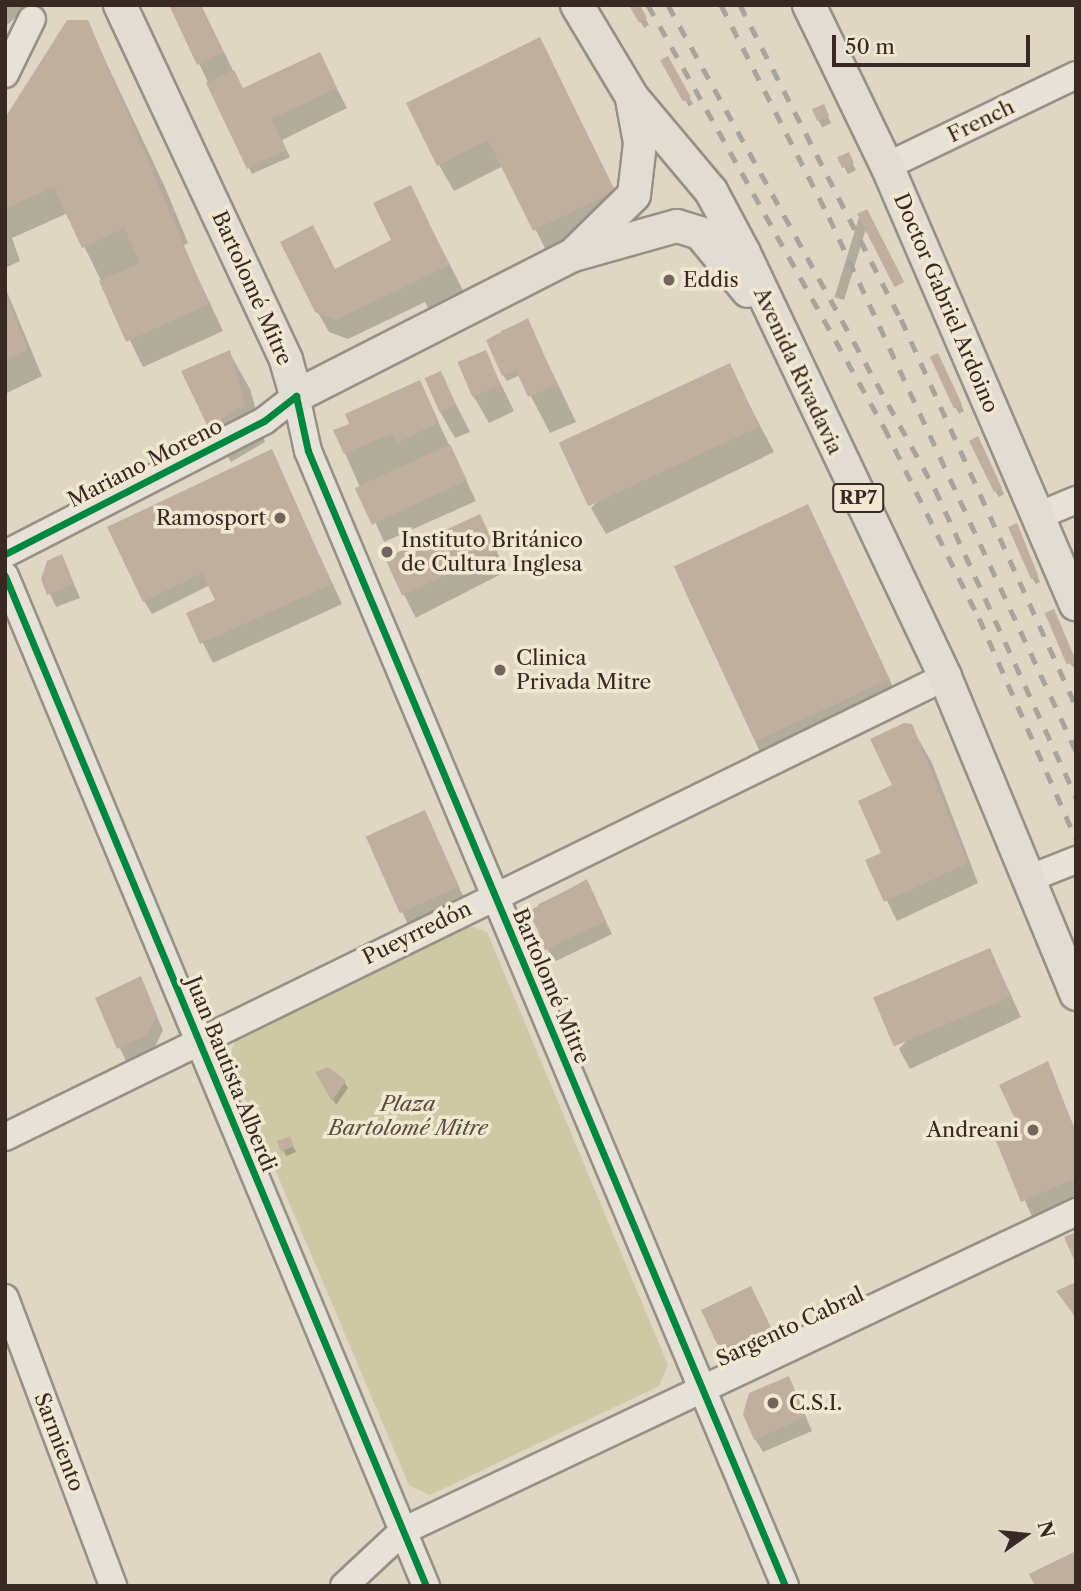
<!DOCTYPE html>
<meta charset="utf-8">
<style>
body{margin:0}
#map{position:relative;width:1081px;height:1591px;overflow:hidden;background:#dfd7c4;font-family:"Libre Caslon Text",serif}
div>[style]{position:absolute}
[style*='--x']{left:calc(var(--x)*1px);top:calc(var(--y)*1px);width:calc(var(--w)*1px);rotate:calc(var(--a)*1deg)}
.green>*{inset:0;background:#cdc9a4}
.shadow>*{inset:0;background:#0003;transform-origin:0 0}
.building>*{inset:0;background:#c0ae9f;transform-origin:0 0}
.roads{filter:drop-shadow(2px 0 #979185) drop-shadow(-2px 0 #979185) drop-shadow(0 2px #979185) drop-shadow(0 -2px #979185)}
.minor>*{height:26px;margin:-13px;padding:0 13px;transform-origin:13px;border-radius:13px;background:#e6e2d8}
.major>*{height:32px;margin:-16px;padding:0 16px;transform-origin:16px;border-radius:16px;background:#e2ddd2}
.rail>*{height:5px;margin-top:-2.5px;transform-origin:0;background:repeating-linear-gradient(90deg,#a9a49c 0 12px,transparent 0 24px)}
.cycleway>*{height:7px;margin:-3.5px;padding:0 3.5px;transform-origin:3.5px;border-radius:3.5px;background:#00873e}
.dots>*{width:19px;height:19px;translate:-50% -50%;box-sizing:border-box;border:4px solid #f2e8d1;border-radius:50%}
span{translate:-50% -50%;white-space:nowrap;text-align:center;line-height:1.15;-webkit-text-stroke:7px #f2e8d1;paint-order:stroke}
.shield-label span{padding:2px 5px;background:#f2e8d1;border:2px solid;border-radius:5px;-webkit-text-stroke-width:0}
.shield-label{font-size:19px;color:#382924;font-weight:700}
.street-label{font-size:21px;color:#382924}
.poi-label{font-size:21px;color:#382924}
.left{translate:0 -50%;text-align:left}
.right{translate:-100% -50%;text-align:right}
.park-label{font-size:21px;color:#5a4e3e;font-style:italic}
.frame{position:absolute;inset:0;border:7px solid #382924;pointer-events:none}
.north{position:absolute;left:990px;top:1500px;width:70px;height:70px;-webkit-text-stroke:5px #f2e8d1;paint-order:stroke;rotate:75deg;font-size:19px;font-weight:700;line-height:28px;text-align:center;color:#382924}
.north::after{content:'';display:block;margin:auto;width:24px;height:32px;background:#382924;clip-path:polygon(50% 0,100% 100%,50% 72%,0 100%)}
.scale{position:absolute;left:832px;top:35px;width:198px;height:32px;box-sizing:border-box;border:4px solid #382924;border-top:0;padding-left:9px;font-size:21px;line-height:24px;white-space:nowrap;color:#382924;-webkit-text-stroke:5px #f2e8d1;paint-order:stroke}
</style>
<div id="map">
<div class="green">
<i style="clip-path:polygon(468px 925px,487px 932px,668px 1365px,659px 1386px,430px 1495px,409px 1485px,229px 1061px,235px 1041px)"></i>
</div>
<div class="shadow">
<i style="clip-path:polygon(5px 5px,29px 5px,5px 27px)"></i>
<i style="clip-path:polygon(171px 5px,201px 5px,243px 91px,319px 54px,347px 108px,282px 140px,290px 157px,252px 174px)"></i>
<i style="clip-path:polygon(631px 5px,638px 5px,649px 25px,644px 28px)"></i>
<i style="clip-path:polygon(87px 22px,164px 185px,188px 243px,183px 246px,223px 331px,143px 367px,68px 213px,12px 238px,20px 261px,5px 268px,5px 121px)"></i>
<i style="clip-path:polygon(540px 39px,625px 211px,546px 250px,503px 166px,454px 191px,439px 165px)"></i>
<i style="left:667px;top:59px;width:52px;height:5px;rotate:60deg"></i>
<i style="left:823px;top:107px;width:18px;height:10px;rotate:63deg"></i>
<i style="left:848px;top:155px;width:17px;height:9px;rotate:62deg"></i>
<i style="clip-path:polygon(410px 187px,469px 302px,434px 319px,425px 302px,348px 339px,329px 332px,317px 311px,335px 271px,393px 241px)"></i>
<i style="left:860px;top:214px;width:10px;height:87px;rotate:17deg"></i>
<i style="clip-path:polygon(5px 287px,42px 376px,5px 394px)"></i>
<i style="clip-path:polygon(527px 320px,576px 422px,550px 433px,520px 375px,507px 381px,503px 375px,501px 331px)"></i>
<i style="clip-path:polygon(229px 352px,250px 389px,265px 442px,231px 462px,210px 426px)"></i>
<i style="clip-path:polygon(485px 352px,514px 411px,489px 423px,474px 397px)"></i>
<i style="clip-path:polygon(941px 361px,964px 411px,959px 414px,956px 408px)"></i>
<i style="clip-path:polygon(729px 366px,774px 452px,606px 534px,591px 508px)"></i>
<i style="clip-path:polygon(440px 373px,470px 432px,455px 438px,440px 412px)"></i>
<i style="clip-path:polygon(419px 382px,476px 501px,384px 542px,345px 453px,352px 425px)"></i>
<i style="clip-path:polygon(980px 445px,1004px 494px,999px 497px,995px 491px)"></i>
<i style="clip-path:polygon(271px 451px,342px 604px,213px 663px,188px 614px,217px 601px,210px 585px,152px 614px,144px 601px)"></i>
<i style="left:479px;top:517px;width:61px;height:102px;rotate:63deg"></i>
<i style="left:818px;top:526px;width:192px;height:148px;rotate:65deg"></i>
<i style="clip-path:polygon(1019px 531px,1040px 582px,1036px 584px,1032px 578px)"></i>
<i style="clip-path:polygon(62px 556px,80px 598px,56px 607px,43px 579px)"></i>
<i style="clip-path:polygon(1047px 614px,1056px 617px,1076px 669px,1070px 664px)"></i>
<i style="clip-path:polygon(911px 726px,932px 763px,978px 883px,897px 921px,867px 861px,883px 854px)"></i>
<i style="left:424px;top:812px;width:106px;height:62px;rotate:65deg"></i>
<i style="clip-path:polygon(586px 881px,612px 934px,554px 962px,532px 918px,539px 904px)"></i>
<i style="clip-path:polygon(990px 950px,1021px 1017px,910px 1069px,899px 1049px)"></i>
<i style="clip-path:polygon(140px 979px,163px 1030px,155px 1047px,126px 1061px,97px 999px)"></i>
<i style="clip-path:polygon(1047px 1063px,1074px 1127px,1006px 1159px,1018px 1122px)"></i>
<i style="clip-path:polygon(318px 1073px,344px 1082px,348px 1088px,336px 1105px)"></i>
<i style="clip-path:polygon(1075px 1130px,1076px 1202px,1034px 1221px,1008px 1162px)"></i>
<i style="clip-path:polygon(292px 1144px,296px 1152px,286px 1156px,283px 1150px)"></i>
<i style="clip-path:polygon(758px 1301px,778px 1343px,738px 1363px,718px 1343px)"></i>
<i style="clip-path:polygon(795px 1392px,812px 1431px,763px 1452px,755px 1439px)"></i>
</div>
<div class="building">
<i style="clip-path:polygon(169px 5px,200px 5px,223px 52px,197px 65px)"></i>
<i style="clip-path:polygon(629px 5px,640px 5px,647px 18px,639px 23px)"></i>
<i style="clip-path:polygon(67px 20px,88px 20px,209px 304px,126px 342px,99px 281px,140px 263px,124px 228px,82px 248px,54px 188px,66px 181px,5px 209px,5px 118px)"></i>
<i style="clip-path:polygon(540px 37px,615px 191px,533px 231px,488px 140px,437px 166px,406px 103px)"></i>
<i style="clip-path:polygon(320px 52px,337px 88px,272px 119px,286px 150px,247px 169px,206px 83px,234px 70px,243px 88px)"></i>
<i style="left:668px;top:56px;width:47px;height:9px;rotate:61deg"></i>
<i style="left:824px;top:104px;width:13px;height:13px;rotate:67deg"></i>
<i style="left:849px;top:152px;width:12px;height:13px;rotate:66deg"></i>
<i style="clip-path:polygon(411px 185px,449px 265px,336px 320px,315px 312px,280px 242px,313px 225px,335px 269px,391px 240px,373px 203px)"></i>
<i style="left:867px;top:209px;width:82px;height:11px;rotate:63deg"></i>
<i style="clip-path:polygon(5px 293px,28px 349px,5px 361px)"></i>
<i style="clip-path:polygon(528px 318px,557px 385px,528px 397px,516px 370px,502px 376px,486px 340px)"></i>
<i style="clip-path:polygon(230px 350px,245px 405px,208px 427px,181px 371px)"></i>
<i style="left:486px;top:350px;width:38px;height:31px;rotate:67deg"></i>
<i style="left:938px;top:353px;width:57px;height:9px;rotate:65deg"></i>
<i style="left:730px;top:363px;width:70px;height:189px;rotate:65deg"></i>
<i style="left:441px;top:371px;width:37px;height:18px;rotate:66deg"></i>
<i style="clip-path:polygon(420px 380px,439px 422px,397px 443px,393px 433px,344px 454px,333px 430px,349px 424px,345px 414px)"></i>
<i style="clip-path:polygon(978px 436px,1002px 488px,994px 492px,969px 441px)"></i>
<i style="left:450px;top:444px;width:40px;height:105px;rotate:65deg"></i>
<i style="clip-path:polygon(272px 449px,332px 584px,200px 644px,186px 613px,215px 600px,202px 573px,143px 602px,107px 527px)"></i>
<i style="left:808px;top:504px;width:193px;height:148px;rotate:65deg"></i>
<i style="left:480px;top:514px;width:41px;height:105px;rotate:65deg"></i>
<i style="clip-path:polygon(1017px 523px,1038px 575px,1031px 579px,1008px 527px)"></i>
<i style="clip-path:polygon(62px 554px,74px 584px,47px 595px,41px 579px,47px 561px)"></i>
<i style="left:1054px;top:609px;width:56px;height:10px;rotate:67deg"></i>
<i style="clip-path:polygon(904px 723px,912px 724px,968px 863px,884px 902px,865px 860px,881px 853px,858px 801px,892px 785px,870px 739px)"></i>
<i style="left:425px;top:810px;width:84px;height:65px;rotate:66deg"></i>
<i style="clip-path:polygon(587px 879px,606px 921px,545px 950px,531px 910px)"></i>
<i style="left:990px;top:948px;width:53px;height:127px;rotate:67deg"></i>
<i style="clip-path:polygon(141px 976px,157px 1016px,148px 1034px,117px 1049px,95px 998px)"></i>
<i style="clip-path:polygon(1048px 1061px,1076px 1133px,1076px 1178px,1021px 1202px,992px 1131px,1016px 1121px,999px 1085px)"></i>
<i style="clip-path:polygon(328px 1067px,346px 1081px,332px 1101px,315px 1072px)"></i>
<i style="left:290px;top:1136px;width:11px;height:14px;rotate:68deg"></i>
<i style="clip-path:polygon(1076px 1232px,1076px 1264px,1064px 1237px)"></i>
<i style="clip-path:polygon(1076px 1282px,1076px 1318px,1056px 1291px)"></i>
<i style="clip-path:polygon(751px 1286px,772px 1330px,729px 1350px,717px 1344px,701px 1310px)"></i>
<i style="clip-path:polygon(789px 1376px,806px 1417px,754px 1440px,743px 1414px,749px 1393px)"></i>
<i style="clip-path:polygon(1076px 1551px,1076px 1586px,1035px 1586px,1029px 1574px)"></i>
</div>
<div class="roads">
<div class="minor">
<i style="--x:5;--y:74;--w:61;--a:-63.9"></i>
<i style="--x:887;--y:166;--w:210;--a:-25.7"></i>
<i style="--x:1038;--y:516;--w:41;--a:-22.8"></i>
<i style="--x:5;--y:554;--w:291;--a:-27.2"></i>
<i style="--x:264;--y:421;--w:41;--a:-38"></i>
<i style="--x:296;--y:396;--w:56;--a:77.7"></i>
<i style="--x:308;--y:451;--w:1231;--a:67.2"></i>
<i style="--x:5;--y:576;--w:1094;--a:67.37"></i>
<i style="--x:1028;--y:879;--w:52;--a:-21.6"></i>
<i style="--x:5;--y:1137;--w:1047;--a:-26.08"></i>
<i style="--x:5;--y:1298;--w:308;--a:69.4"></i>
<i style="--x:344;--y:1586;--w:81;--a:-43"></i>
<i style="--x:403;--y:1531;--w:745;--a:-25.36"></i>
</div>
<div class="major">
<i style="--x:120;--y:5;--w:392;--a:64.9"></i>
<i style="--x:286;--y:360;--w:37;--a:74"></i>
<i style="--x:296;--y:396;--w:311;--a:-27"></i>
<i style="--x:573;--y:255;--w:108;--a:-15.6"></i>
<i style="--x:677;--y:226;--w:24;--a:17"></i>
<i style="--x:700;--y:233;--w:75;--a:50.4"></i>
<i style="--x:577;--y:5;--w:107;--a:59.1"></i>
<i style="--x:632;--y:97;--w:123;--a:50"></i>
<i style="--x:711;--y:191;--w:70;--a:62"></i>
<i style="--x:744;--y:253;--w:469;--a:64.6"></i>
<i style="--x:945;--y:677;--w:343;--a:67.5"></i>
<i style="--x:809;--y:5;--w:179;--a:64.2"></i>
<i style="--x:887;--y:166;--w:477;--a:66.7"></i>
<i style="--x:576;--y:252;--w:81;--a:-44.5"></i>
<i style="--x:634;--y:195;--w:52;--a:-83.4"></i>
<i style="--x:640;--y:143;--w:45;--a:-100.3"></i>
</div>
</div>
<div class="rail">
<i style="--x:648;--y:5;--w:484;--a:60.8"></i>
<i style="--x:884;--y:427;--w:213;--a:63.6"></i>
<i style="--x:979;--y:618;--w:241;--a:66.3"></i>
<i style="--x:668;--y:5;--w:553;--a:61.12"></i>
<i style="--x:935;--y:489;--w:339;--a:65.4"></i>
<i style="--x:721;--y:5;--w:238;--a:63"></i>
<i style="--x:829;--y:217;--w:588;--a:65.18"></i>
<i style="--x:740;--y:5;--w:353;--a:62.9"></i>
<i style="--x:901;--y:319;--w:426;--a:65.7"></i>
</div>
<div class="cycleway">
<i style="--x:5;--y:554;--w:291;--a:-27.2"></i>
<i style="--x:264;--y:421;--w:41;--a:-38"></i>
<i style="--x:296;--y:396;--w:56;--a:77.7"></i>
<i style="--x:308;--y:451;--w:1231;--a:67.2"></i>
<i style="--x:5;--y:576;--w:1094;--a:67.37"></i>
</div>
<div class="dots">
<i style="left:669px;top:280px;background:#72665c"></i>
<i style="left:280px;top:518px;background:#72665c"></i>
<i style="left:387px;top:552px;background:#72665c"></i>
<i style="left:500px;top:670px;background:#72665c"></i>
<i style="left:1033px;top:1130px;background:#72665c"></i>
<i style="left:773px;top:1403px;background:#72665c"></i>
</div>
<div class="shield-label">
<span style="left:858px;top:498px">RP7</span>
</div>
<div class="street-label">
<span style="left:981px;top:121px;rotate:-26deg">French</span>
<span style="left:252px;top:288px;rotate:66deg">Bartolomé Mitre</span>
<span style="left:946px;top:303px;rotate:67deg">Doctor Gabriel Ardoino</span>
<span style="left:798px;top:371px;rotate:65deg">Avenida Rivadavia</span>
<span style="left:145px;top:463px;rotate:-27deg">Mariano Moreno</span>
<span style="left:417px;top:933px;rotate:-26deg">Pueyrredón</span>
<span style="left:551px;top:986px;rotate:67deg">Bartolomé Mitre</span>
<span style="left:231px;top:1074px;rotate:68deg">Juan Bautista Alberdi</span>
<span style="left:790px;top:1327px;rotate:-25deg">Sargento Cabral</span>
<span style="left:59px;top:1442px;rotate:69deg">Sarmiento</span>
</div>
<div class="poi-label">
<span class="left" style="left:683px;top:280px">Eddis</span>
<span class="right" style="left:266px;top:518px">Ramosport</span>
<span class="left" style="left:401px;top:552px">Instituto Británico<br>de Cultura Inglesa</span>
<span class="left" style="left:516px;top:670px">Clinica<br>Privada Mitre</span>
<span class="right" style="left:1019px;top:1130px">Andreani</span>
<span class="left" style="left:789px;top:1403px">C.S.I.</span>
</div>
<div class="park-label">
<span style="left:408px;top:1116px">Plaza<br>Bartolomé Mitre</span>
</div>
<div class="frame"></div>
<div class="north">N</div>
<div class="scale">50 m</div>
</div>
